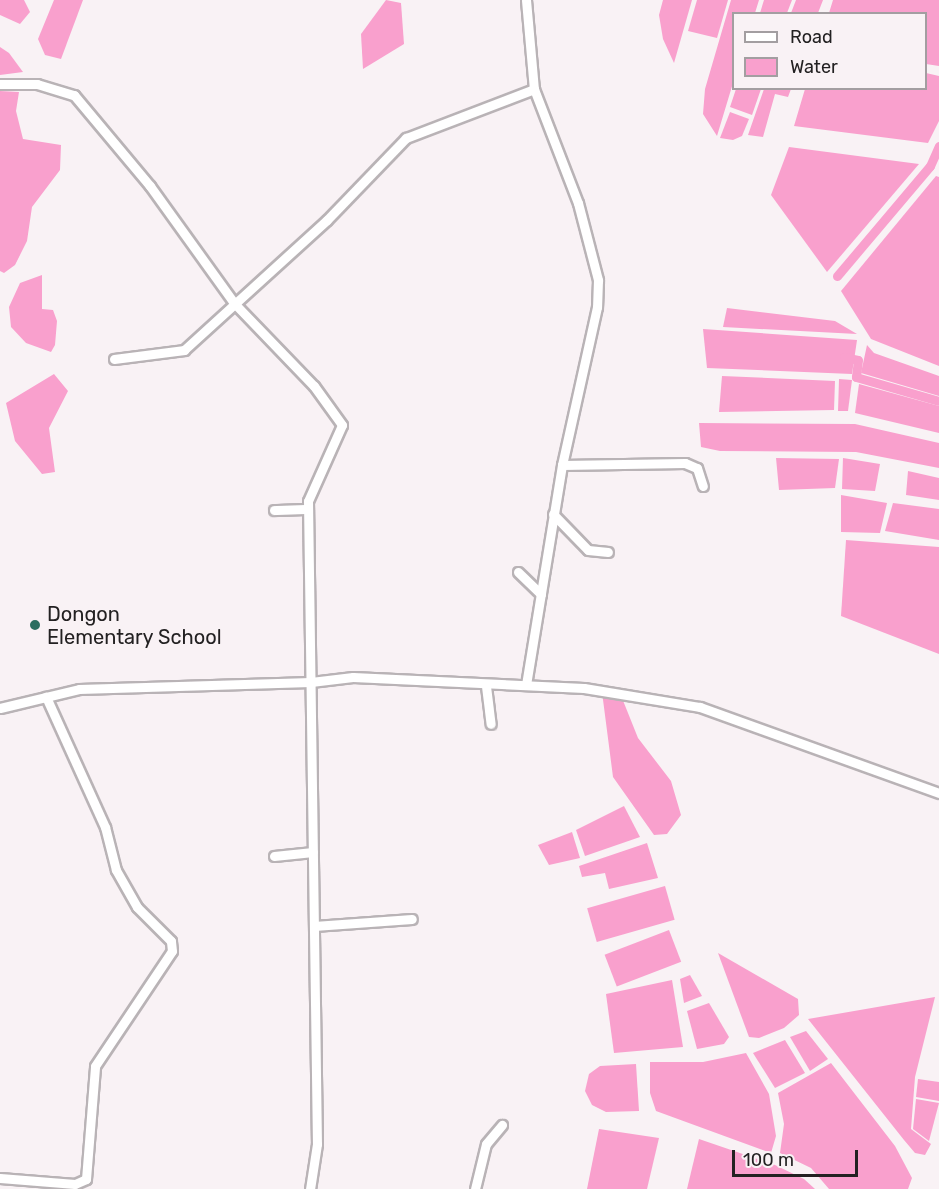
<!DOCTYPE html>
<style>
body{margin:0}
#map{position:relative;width:939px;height:1189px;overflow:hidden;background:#f9f2f5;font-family:Rubik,sans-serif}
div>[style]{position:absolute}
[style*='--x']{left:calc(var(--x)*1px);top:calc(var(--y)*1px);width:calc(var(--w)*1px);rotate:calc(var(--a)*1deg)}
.water>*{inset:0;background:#f9a0cd;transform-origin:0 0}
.canal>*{height:9px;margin:-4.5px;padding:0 4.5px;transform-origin:4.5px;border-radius:4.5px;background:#f9a0cd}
.roads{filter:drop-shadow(2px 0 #b9b3b6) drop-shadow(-2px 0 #b9b3b6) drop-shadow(0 2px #b9b3b6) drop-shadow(0 -2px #b9b3b6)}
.street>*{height:9px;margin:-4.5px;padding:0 4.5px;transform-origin:4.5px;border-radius:4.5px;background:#fff}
.dots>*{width:16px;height:16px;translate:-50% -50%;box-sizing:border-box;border:3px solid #f9f2f5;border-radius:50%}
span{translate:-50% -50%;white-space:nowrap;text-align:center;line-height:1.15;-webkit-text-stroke:4.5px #f9f2f5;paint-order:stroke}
.poi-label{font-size:20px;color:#232122}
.left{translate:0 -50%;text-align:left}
.legend{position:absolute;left:732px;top:12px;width:195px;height:78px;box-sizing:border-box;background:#f9f2f5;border:2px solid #a39ea1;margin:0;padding:8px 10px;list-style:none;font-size:18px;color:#232122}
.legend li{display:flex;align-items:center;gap:12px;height:30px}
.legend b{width:30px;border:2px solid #a39ea1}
.scale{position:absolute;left:732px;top:1150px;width:126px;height:27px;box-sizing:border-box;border:3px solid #232122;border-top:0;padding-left:8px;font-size:18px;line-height:21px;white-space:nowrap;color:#232122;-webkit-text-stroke:4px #f9f2f5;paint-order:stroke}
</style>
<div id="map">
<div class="water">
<i style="clip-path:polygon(0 0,24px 0,30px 12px,20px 24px,0 15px)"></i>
<i style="clip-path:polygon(54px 0,83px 0,61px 59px,45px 55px,38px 39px)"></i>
<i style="clip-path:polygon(386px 0,401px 3px,404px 44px,363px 69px,361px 34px)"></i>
<i style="clip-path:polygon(663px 0,692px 0,674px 63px,663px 39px,659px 15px)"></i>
<i style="clip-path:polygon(697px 0,728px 0,717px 38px,688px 31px)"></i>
<i style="clip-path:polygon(731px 0,759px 0,755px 13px,734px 14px,733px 83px,717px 136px,703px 114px,705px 89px)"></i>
<i style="clip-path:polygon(764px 0,792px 0,787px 13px,760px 13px)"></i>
<i style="clip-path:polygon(796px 0,823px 0,818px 13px,791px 13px)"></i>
<i style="clip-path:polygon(833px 0,939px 0,939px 66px,926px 64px,926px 14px,829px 13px)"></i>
<i style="clip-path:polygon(0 47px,9px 53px,23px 72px,0 75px)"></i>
<i style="clip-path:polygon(926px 73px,939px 76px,939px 121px,928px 143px,794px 126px,805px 89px,926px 88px)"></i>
<i style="clip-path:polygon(736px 89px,761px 89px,752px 115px,730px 107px)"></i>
<i style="clip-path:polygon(764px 89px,791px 89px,788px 97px,775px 94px,763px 137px,748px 135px)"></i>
<i style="clip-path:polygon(0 91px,19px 92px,16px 111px,23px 139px,61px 145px,60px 170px,32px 207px,27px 241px,15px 265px,4px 273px,0 271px)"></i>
<i style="clip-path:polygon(730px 112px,749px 119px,742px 136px,733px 140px,720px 138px)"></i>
<i style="clip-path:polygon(789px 147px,919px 164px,827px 272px,771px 195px)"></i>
<i style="clip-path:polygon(936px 176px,939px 177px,939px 366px,871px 339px,841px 291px)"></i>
<i style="clip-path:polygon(42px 275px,42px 309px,53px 310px,57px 321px,55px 345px,51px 352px,26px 343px,11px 327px,9px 307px,20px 283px)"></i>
<i style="clip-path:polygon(727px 308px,835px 321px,857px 334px,723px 327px)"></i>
<i style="clip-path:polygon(703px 329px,857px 340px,852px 374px,707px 368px)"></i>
<i style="clip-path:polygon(867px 345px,874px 353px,939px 376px,939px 396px,861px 373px)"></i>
<i style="clip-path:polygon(54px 374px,68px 391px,49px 428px,55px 472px,42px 474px,15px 441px,6px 403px)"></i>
<i style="clip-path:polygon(722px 376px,835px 381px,834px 410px,719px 412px)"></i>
<i style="clip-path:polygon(839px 379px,852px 380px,848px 411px,838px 411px)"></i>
<i style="clip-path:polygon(859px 384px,939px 406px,939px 433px,855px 413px)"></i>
<i style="clip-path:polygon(699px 423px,855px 424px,939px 443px,939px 468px,856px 452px,720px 451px,701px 447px)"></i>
<i style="clip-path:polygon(776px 458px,839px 459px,835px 488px,779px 490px)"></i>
<i style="clip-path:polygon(843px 458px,880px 464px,875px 491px,842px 489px)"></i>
<i style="clip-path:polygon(908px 471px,939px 478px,939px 500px,906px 495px)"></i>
<i style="clip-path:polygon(841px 495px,887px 503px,880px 533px,841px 532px)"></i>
<i style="clip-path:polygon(893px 503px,939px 509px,939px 540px,885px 531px)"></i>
<i style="clip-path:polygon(846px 540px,939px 547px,939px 654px,841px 616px)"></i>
<i style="clip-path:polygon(602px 692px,622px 698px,638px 738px,671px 781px,681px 815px,667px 834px,654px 835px,613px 777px)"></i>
<i style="clip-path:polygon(624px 806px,640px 837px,585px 856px,576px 830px)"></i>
<i style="clip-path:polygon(572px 832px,580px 858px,549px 865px,538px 845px)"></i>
<i style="clip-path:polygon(647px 843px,658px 878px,609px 889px,605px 873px,582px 877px,579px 866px)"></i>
<i style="left:665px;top:886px;width:35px;height:81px;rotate:74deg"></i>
<i style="left:669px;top:930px;width:34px;height:69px;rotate:69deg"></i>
<i style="clip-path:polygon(718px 953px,798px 999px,799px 1015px,784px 1028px,759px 1038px,749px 1037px)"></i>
<i style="clip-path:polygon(690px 975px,702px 996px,684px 1003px,680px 979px)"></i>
<i style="clip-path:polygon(672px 980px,683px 1047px,614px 1053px,606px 994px)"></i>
<i style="clip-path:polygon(935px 997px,915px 1077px,911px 1129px,931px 1144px,925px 1155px,915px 1153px,904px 1140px,808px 1019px)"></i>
<i style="clip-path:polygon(709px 1003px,729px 1037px,724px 1044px,697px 1049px,687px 1011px)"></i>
<i style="clip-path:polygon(806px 1031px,828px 1059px,810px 1071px,790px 1037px)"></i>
<i style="clip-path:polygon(785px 1040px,805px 1073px,775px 1088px,753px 1053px)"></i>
<i style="clip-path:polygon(746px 1053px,769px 1094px,776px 1136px,771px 1153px,656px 1111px,650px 1093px,650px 1062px,703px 1062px)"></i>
<i style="clip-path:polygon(831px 1063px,895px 1146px,912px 1178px,908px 1189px,829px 1189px,811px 1168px,780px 1153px,784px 1124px,778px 1093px)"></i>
<i style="clip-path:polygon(636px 1064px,639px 1111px,606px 1112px,592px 1105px,585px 1091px,589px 1074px,600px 1066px)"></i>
<i style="clip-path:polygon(918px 1079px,939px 1082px,939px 1101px,916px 1097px)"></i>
<i style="clip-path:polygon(916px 1099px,939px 1103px,929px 1141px,913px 1129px)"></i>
<i style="clip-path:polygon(599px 1129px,659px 1138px,647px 1189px,587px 1189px)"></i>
<i style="clip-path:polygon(699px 1139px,775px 1165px,804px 1179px,815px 1189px,687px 1189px)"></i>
</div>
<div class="canal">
<i style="--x:837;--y:276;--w:144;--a:-49.8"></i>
<i style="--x:930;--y:166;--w:22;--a:-66"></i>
<i style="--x:844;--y:357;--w:14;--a:12"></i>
<i style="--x:858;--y:360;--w:17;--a:97"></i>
<i style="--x:856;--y:377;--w:86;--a:16.1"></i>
</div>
<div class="roads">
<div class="street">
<i style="--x:526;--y:0;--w:89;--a:84.9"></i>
<i style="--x:534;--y:89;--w:122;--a:68.9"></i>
<i style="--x:578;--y:203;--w:80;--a:75.4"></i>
<i style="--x:598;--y:280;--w:27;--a:92"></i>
<i style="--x:597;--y:307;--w:162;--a:102.5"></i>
<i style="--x:562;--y:465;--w:223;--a:99.3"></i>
<i style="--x:0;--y:84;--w:37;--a:0"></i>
<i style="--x:37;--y:84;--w:39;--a:17"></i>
<i style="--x:74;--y:95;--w:119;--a:50.1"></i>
<i style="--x:150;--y:186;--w:144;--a:54.3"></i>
<i style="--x:234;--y:303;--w:115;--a:46.1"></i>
<i style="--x:314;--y:386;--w:48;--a:54.3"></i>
<i style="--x:342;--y:425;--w:83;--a:114.1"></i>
<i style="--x:308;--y:501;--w:643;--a:89.2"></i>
<i style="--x:317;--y:1144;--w:46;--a:98.8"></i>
<i style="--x:114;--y:359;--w:71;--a:-7.3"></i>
<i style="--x:184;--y:350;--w:193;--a:-42.3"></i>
<i style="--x:327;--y:220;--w:114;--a:-46.1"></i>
<i style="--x:406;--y:138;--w:137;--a:-20.9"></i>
<i style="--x:562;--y:465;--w:123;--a:-0.9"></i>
<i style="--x:685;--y:463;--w:13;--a:23"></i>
<i style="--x:697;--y:468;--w:19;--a:72"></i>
<i style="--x:274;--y:510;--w:34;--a:-2"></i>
<i style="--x:553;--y:514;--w:50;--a:45.8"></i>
<i style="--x:588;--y:550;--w:20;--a:6"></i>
<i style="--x:518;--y:572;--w:32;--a:44"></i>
<i style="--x:486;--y:686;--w:38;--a:83"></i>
<i style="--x:0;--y:708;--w:81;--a:-13.5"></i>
<i style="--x:79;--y:689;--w:232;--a:-1.7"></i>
<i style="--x:311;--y:682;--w:42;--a:-6.8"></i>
<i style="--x:353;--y:677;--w:231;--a:2.7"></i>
<i style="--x:584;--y:688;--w:118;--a:9.3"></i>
<i style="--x:700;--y:707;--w:254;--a:19.8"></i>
<i style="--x:274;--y:856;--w:39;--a:-6"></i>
<i style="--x:314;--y:926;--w:98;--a:-4.1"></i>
<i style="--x:0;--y:1178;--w:75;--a:4.6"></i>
<i style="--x:75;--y:1184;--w:12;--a:-24"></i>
<i style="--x:86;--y:1179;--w:113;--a:-85.4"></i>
<i style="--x:95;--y:1066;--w:138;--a:-56.2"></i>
<i style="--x:172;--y:951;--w:10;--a:-96"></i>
<i style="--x:171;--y:941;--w:48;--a:-135"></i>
<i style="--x:137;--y:907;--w:43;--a:-119.6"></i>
<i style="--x:116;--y:870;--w:44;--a:-104.3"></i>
<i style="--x:105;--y:827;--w:143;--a:-114.4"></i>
<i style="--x:475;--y:1189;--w:46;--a:-76.3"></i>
<i style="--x:486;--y:1144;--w:25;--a:-50"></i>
</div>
</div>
<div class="dots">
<i style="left:35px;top:625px;background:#2b6e60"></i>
</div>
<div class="poi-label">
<span class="left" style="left:47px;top:626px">Dongon<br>Elementary School</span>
</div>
<ul class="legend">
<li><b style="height:8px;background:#fff"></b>Road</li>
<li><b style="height:16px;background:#f9a0cd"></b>Water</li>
</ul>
<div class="scale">100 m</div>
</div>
